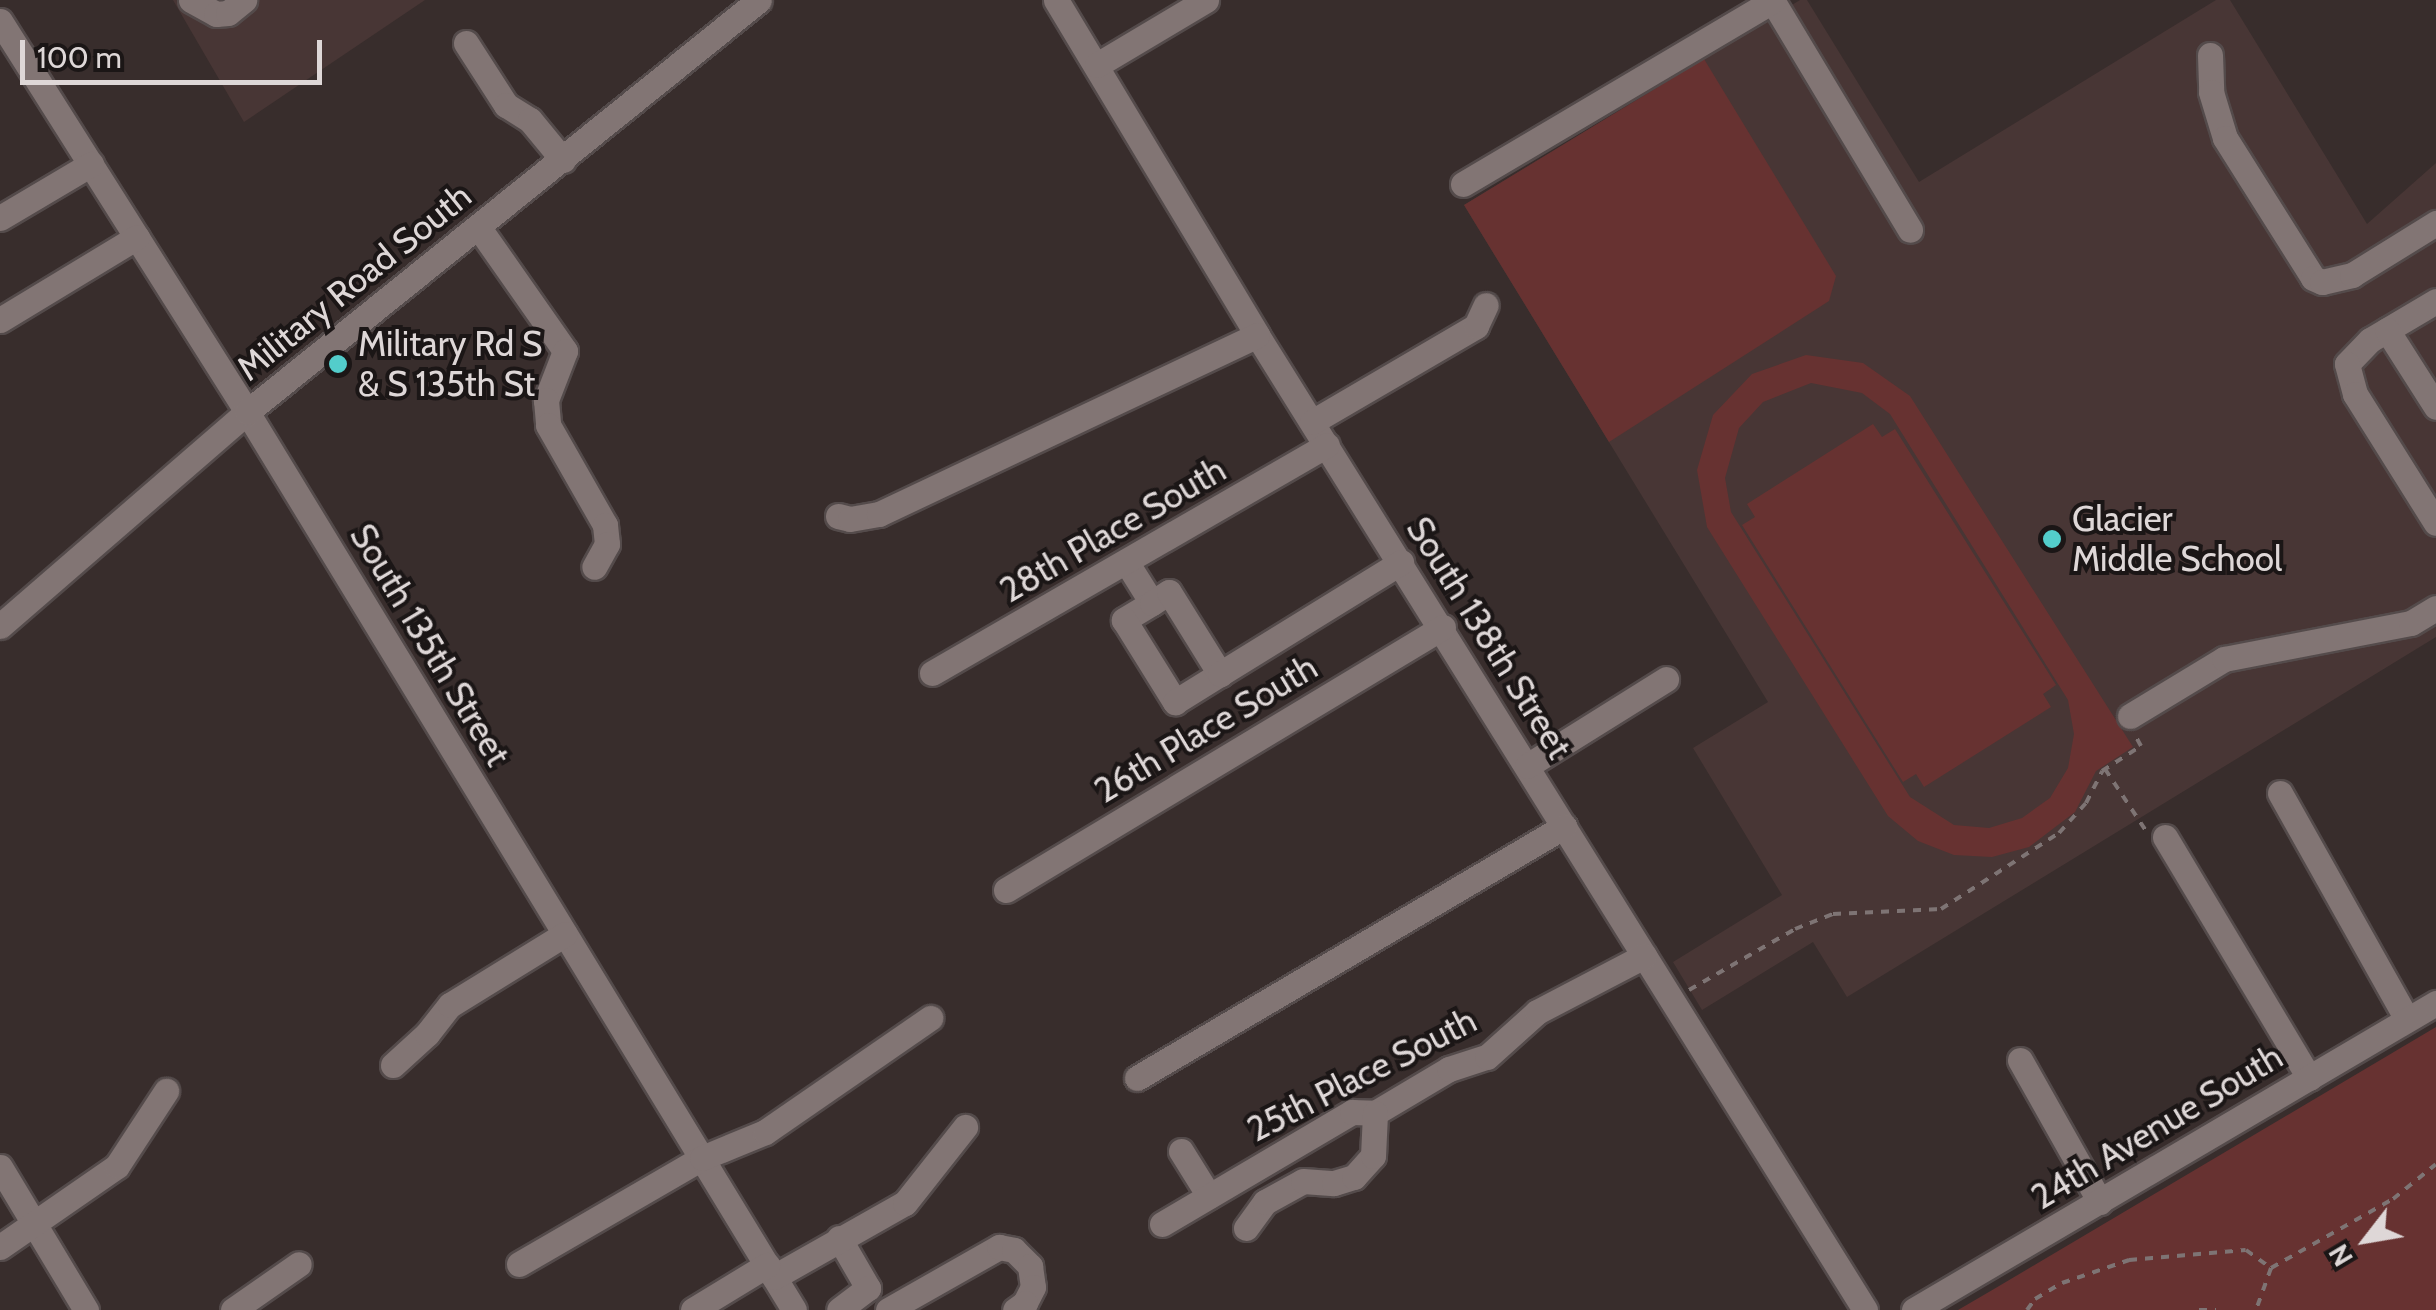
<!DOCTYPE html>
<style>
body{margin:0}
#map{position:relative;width:2436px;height:1310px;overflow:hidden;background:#382d2c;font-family:Cabin,sans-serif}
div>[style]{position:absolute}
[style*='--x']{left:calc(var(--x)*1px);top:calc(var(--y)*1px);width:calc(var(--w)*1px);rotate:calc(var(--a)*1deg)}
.built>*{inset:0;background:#483635}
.green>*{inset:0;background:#673231}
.path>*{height:4px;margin-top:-2px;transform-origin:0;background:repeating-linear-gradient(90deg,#7e7474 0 8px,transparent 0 16px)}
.roads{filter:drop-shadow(2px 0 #544b4b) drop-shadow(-2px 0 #544b4b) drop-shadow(0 2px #544b4b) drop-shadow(0 -2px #544b4b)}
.minor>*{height:25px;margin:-12.5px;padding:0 12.5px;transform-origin:12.5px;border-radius:12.5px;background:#827574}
.dots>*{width:28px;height:28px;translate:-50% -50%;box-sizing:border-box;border:5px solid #1b1616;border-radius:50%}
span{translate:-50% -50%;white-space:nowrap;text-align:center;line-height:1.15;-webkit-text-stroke:8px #1b1616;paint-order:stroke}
.street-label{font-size:35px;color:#ded7d7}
.poi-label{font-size:35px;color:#ded7d7}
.left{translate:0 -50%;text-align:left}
.north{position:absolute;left:2316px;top:1190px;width:100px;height:100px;-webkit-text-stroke:8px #1b1616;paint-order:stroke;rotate:239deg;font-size:28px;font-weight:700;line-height:40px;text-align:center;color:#ded7d7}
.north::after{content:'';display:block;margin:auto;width:35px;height:45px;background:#ded7d7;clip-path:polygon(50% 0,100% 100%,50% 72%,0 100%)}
.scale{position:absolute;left:20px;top:40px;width:302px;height:45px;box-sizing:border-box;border:5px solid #ded7d7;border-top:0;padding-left:12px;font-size:30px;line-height:35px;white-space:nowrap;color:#ded7d7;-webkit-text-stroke:8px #1b1616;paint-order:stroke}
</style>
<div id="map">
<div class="built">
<i style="clip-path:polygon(173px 0,425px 0,244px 122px)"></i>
<i style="clip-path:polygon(1800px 0,1807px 0,1919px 182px,2216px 0,2230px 0,2367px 224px,2436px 163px,2436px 637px,1847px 997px,1813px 942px,1702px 1010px,1673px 962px,1782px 895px,1693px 748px,1768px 702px,1464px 205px)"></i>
</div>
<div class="green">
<i style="clip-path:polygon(1704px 59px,1836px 276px,1829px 301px,1609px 442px,1464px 205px)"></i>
<i style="clip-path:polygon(evenodd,1806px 355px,1863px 363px,1910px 396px,2133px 747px,2096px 771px,2075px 812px,2029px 847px,1992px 857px,1954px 855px,1918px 841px,1888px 816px,1707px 527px,1697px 470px,1713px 415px,1752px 374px,1806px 355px,1811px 383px,1862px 393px,1890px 414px,2068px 700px,2074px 734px,2068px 768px,2050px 798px,2022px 818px,1989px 828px,1954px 825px,1910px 797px,1731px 512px,1725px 478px,1739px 428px,1763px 402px,1811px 383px)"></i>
<i style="clip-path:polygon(1873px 424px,1882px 437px,1895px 429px,2056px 685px,2043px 694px,2051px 707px,1924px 787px,1916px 774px,1903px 782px,1742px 525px,1755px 517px,1747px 504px)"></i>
<i style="clip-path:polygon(2436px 1027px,2436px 1310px,1958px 1310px,1994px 1289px)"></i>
</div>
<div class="path">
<i style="--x:2105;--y:769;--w:74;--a:56.5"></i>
<i style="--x:1689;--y:990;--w:122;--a:-29.9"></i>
<i style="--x:1795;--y:929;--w:41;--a:-21.5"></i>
<i style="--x:1833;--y:914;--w:108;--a:-2.7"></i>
<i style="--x:1941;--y:909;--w:140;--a:-32.8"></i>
<i style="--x:2059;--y:833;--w:40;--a:-48"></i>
<i style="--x:2086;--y:803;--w:36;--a:-63"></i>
<i style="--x:2102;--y:771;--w:46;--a:-32.7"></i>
<i style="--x:2141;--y:746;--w:10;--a:-119"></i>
<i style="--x:2271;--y:1268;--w:140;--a:-29.5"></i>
<i style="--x:2393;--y:1199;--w:55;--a:-39.1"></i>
<i style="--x:2027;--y:1310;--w:14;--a:-54"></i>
<i style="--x:2035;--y:1299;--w:31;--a:-31"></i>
<i style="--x:2062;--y:1283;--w:71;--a:-18.9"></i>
<i style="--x:2129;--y:1260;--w:117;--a:-4.9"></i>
<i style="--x:2246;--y:1250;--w:31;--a:36"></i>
<i style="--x:2271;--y:1268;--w:45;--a:109.7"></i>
<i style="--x:2199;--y:1310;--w:17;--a:0"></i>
</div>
<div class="roads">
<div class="minor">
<i style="--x:191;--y:0;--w:29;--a:29"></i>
<i style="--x:216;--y:14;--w:12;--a:-5"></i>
<i style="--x:228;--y:13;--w:21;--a:-39"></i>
<i style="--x:1056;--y:0;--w:391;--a:59"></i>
<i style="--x:1257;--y:335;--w:1149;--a:58.05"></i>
<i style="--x:1772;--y:0;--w:268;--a:59"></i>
<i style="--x:0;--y:21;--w:462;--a:57.7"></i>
<i style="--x:247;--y:412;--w:1051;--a:58.65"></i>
<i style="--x:466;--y:43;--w:74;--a:57.2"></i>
<i style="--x:506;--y:105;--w:28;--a:32"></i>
<i style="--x:530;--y:120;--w:52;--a:50.5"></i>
<i style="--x:2210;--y:55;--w:37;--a:88"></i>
<i style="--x:2211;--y:92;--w:48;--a:73.1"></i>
<i style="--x:2225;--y:138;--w:165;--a:57.8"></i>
<i style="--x:2313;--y:278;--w:10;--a:24"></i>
<i style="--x:2322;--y:282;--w:31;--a:-13"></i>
<i style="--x:2352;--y:275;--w:99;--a:-31.8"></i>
<i style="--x:1097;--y:65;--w:127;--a:-30.8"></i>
<i style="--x:1463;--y:184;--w:360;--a:-30.6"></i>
<i style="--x:0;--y:218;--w:106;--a:-30.7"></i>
<i style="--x:479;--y:228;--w:150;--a:55"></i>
<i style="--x:565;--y:351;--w:53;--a:111.2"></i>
<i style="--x:546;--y:400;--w:25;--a:85"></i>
<i style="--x:548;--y:425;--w:115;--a:60.3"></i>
<i style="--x:605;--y:525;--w:19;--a:84"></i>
<i style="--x:607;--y:544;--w:26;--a:119"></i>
<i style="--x:2436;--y:301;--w:77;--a:149.4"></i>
<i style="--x:2370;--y:340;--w:33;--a:134"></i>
<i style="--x:2347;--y:364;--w:31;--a:75"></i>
<i style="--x:2355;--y:394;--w:152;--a:57.9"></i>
<i style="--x:0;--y:320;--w:160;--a:-31.2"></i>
<i style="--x:2387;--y:330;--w:91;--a:57.5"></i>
<i style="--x:1312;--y:422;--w:190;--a:-30.3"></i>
<i style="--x:1476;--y:326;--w:23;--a:-65"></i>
<i style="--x:838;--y:516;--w:12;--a:14"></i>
<i style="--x:850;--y:519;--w:29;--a:-10"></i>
<i style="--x:879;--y:514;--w:418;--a:-25.3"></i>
<i style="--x:1127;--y:563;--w:47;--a:58"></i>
<i style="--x:1152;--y:603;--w:33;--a:149"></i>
<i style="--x:1124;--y:620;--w:97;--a:58.1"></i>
<i style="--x:1175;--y:702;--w:53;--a:-31.9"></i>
<i style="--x:1152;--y:603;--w:20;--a:-33"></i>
<i style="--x:1169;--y:592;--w:97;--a:58.1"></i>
<i style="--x:1220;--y:674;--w:213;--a:-31.7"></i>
<i style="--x:0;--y:626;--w:327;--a:-40.9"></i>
<i style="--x:247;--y:412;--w:657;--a:-38.82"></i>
<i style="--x:932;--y:673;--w:456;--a:-30"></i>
<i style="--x:2130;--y:716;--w:110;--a:-31.2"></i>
<i style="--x:2224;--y:659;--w:190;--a:-10.9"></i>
<i style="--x:2411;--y:623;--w:29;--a:-31"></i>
<i style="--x:1527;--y:766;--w:164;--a:-32"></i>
<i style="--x:2280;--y:793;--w:259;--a:60.7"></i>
<i style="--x:2165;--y:837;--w:281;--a:59.1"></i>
<i style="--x:1006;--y:890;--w:510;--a:-31.04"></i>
<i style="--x:2020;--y:1060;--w:163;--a:60.6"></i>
<i style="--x:393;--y:1065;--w:46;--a:-42.4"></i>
<i style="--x:427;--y:1034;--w:37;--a:-52"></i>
<i style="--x:450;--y:1005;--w:135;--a:-31.7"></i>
<i style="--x:1137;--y:1078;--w:496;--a:-30.5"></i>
<i style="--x:1181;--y:1151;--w:53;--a:58.1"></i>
<i style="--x:0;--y:1167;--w:167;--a:59"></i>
<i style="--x:1162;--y:1224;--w:221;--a:-30.5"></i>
<i style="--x:1352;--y:1112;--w:23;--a:2"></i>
<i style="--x:1375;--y:1113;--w:86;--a:-30.7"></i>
<i style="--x:1449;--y:1069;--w:40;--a:-18"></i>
<i style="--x:1487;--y:1057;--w:67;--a:-42"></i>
<i style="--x:1537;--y:1012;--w:121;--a:-27.6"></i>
<i style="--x:1246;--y:1228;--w:32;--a:-54"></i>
<i style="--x:1265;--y:1202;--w:43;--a:-28.9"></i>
<i style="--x:1303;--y:1181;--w:31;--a:4"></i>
<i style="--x:1334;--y:1183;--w:21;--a:-17"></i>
<i style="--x:1354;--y:1177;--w:28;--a:-48"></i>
<i style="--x:1373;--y:1156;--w:43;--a:-87.3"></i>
<i style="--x:839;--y:1238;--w:58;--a:59.9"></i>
<i style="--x:868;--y:1288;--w:36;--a:143"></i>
<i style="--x:0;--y:1247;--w:142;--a:-34.7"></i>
<i style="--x:117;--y:1166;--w:90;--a:-56.8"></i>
<i style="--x:519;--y:1264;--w:211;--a:-30.1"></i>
<i style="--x:702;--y:1158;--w:68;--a:-22.4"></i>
<i style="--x:765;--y:1132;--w:201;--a:-34.6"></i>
<i style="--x:774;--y:1277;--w:150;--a:-29.5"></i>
<i style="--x:905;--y:1203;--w:97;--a:-51.7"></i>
<i style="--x:233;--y:1310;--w:80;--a:-34.9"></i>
<i style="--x:693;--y:1310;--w:87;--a:-31.3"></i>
<i style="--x:888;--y:1310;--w:128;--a:-29.6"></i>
<i style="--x:999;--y:1247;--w:15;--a:11"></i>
<i style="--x:1014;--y:1250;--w:23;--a:45"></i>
<i style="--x:1030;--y:1266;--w:21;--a:82"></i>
<i style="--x:1033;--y:1287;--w:18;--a:117"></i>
<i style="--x:1025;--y:1303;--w:12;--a:145"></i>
<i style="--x:1914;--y:1310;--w:606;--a:-30.46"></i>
</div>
</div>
<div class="dots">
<i style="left:338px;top:364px;background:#53cdcb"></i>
<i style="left:2052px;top:539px;background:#53cdcb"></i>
</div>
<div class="street-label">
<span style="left:354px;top:282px;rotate:-39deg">Military Road South</span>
<span style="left:1113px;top:530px;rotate:-30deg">28th Place South</span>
<span style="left:1489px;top:638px;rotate:58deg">South 138th Street</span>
<span style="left:430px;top:645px;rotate:59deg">South 135th Street</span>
<span style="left:1206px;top:729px;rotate:-31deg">26th Place South</span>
<span style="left:1362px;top:1075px;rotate:-27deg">25th Place South</span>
<span style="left:2157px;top:1127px;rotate:-31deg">24th Avenue South</span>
</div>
<div class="poi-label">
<span class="left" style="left:358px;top:364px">Military Rd S<br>&amp; S 135th St</span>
<span class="left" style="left:2072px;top:539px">Glacier<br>Middle School</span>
</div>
<div class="north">N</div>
<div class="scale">100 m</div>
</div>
